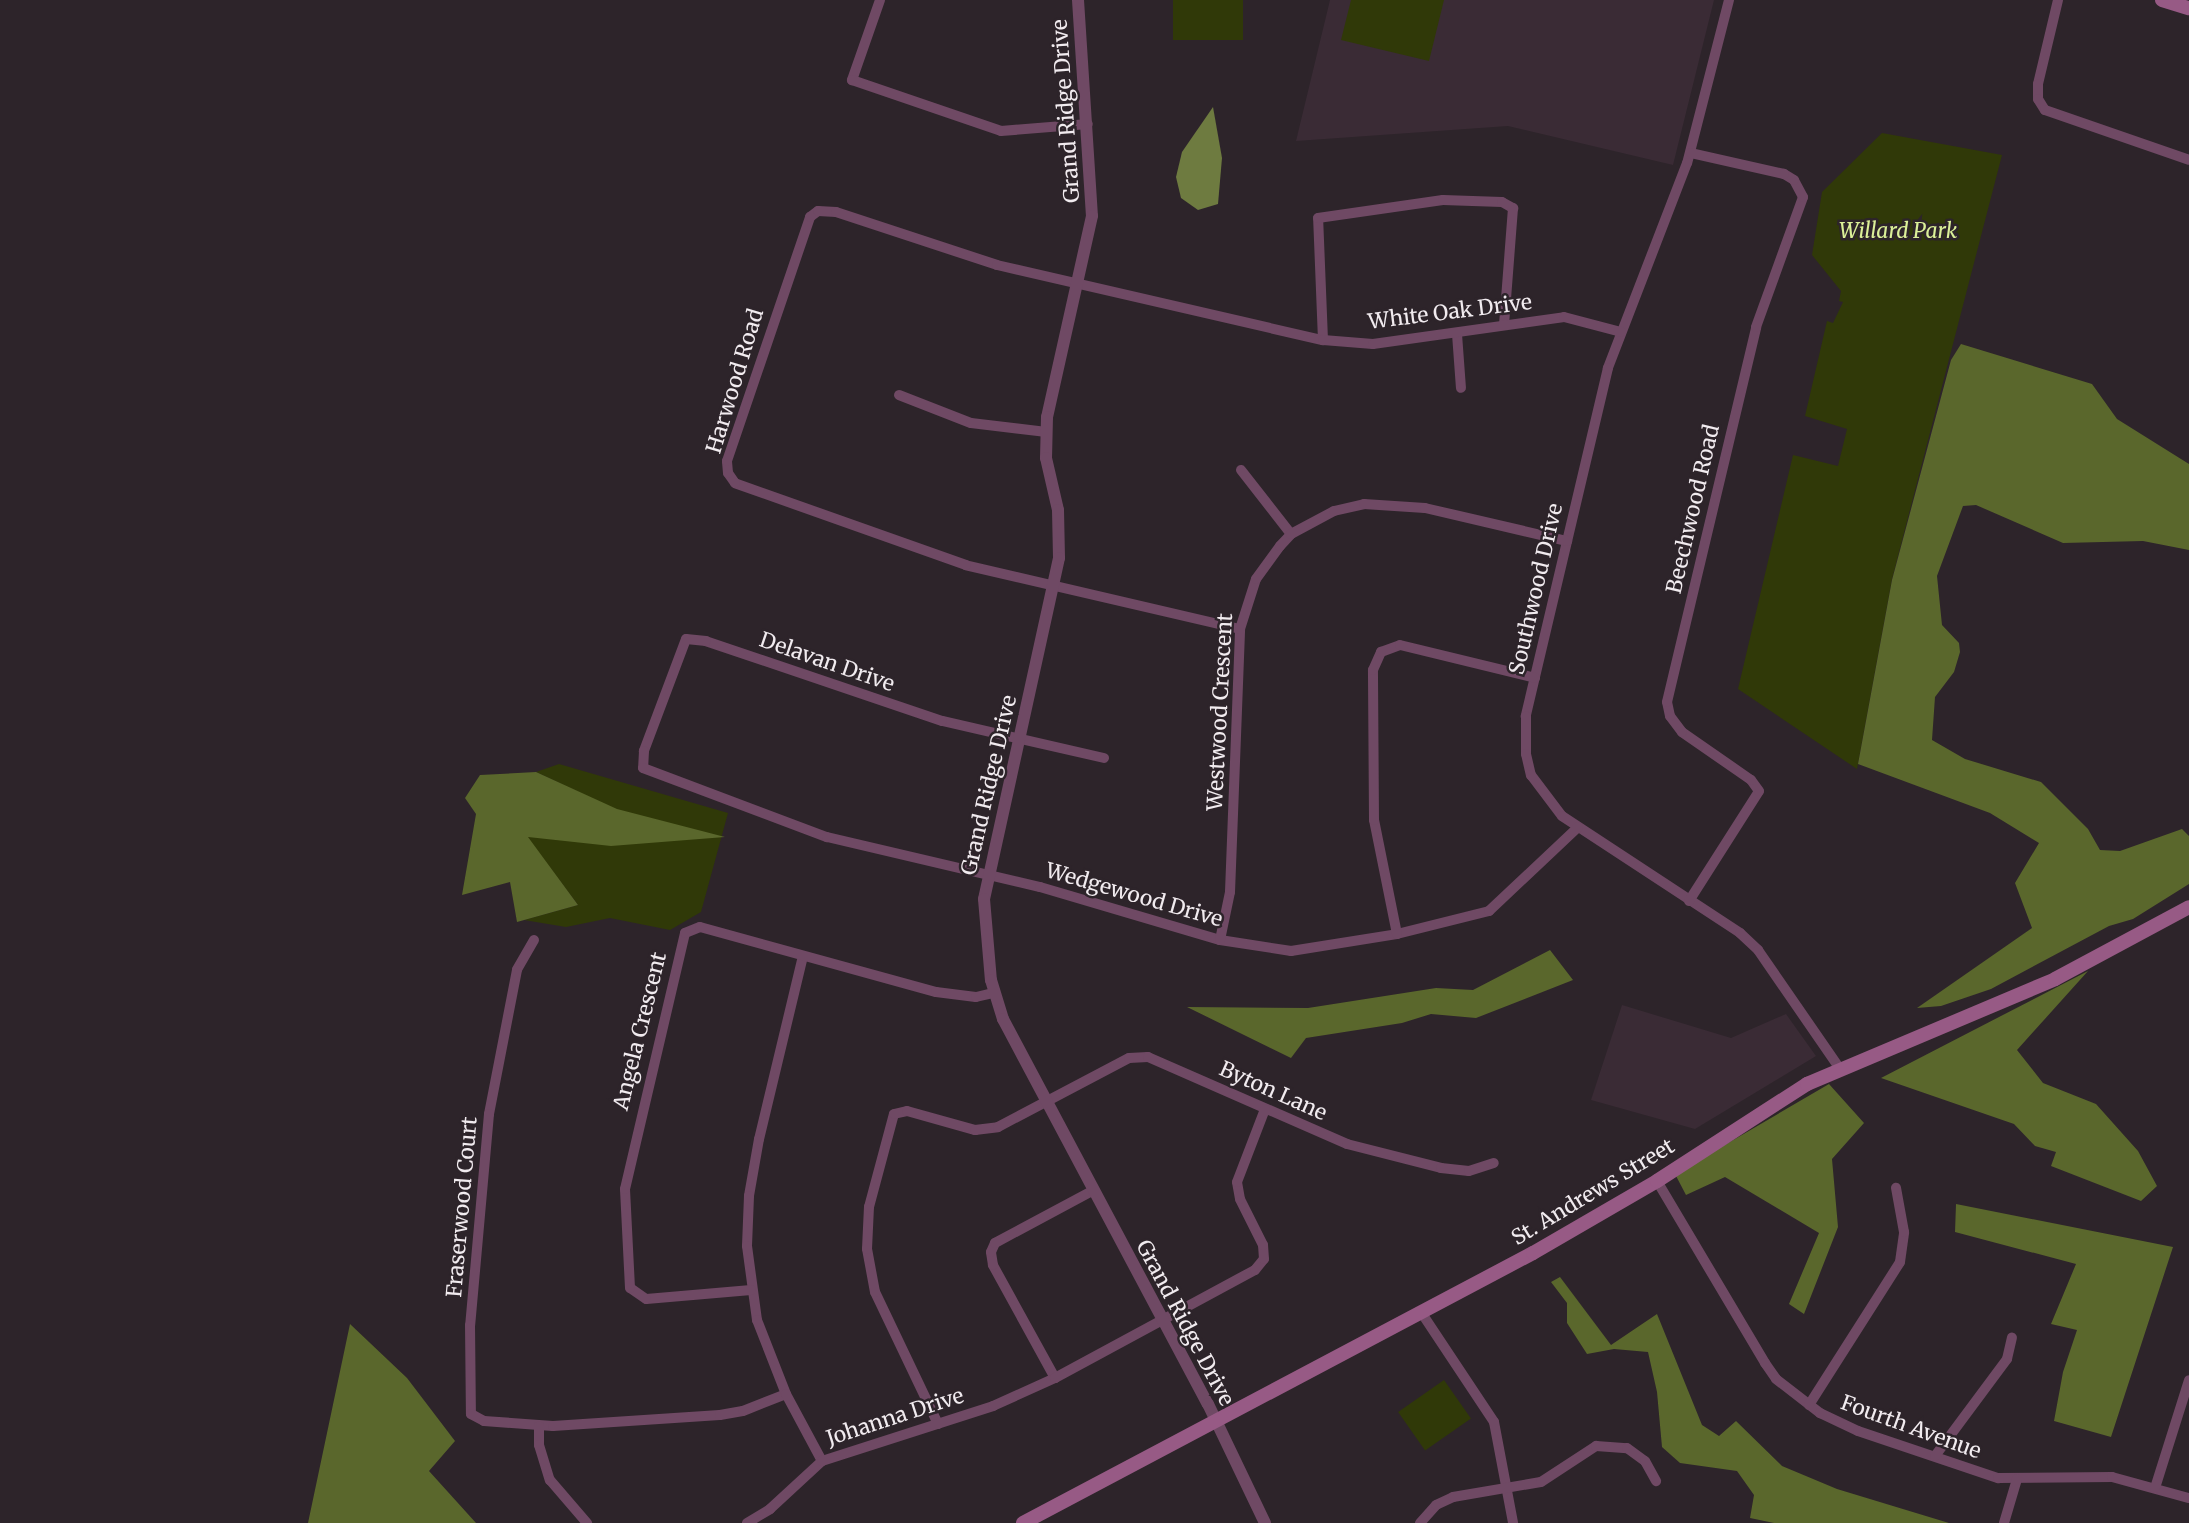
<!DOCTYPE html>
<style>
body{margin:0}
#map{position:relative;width:2189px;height:1523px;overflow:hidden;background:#2d242a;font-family:Merriweather,serif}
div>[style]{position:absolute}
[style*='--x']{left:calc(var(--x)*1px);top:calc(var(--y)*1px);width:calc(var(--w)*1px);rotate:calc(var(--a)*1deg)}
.built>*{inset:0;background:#3a2b35}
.green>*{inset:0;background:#303908;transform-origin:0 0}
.forest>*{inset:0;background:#5a672c}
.water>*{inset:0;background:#6e7b40}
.minor>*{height:10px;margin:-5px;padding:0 5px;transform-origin:5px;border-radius:5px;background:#6f4964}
.tertiary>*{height:12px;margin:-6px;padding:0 6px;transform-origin:6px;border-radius:6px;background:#6f4964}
.secondary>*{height:14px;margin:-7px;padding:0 7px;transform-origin:7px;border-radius:7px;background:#975a85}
span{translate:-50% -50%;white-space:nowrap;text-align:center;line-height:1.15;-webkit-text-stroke:5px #2d242a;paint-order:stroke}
.street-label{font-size:21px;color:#f1ebef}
.park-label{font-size:21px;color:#dbf098;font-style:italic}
</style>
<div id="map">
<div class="built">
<i style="clip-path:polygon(1330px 0,1714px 0,1673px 165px,1508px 126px,1296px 141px)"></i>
<i style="clip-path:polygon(1622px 1005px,1731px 1038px,1786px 1014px,1816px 1056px,1695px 1129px,1591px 1100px)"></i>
</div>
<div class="green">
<i style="left:1173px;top:0;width:70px;height:40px"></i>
<i style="clip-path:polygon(1351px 0,1444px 0,1429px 61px,1341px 40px)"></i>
<i style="clip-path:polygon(1882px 133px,2002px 155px,1892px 579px,1857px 769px,1738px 689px,1793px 455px,1838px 466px,1847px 429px,1805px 416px,1827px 321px,1833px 323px,1843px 302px,1839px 301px,1841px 291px,1812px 255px,1822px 192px)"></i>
<i style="clip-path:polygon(559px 764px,728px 813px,701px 912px,670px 930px,610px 918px,566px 927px,524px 920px,578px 905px,527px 837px,617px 810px,536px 772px)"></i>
<i style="left:1444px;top:1380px;width:47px;height:56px;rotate:55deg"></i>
</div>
<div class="forest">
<i style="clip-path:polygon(1961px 344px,2092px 384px,2117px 419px,2189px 464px,2189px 550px,2143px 541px,2063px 543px,1976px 505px,1963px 506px,1937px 576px,1942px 625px,1959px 643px,1960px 652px,1954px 672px,1935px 697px,1932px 740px,1965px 759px,2041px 782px,2088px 829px,2100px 850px,2120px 851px,2182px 829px,2189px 836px,2189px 884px,2133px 919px,2109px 926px,1991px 989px,1941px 1006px,1917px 1008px,2032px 928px,2015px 883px,2039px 843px,1990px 813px,1858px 764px,1892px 580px,1951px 360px)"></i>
<i style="clip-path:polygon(536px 772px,617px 809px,725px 837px,611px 846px,528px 837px,578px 905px,517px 922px,510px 882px,462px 895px,476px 814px,465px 798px,480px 775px)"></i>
<i style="clip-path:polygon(1550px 950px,1573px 980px,1476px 1018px,1431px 1014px,1402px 1023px,1306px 1038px,1291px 1058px,1187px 1007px,1308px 1008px,1436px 988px,1473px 990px)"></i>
<i style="clip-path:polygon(2088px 971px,2017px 1050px,2043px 1083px,2096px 1104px,2138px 1151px,2157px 1186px,2141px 1201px,2051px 1166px,2056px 1152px,2035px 1146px,2014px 1124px,1881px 1078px)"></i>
<i style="clip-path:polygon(1829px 1084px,1864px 1123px,1832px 1159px,1838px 1227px,1804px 1314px,1789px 1304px,1819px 1233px,1725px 1177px,1686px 1195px,1675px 1174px)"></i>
<i style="clip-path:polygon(1956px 1204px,2173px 1247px,2111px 1437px,2054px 1421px,2063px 1372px,2077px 1330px,2051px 1324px,2076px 1264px,1955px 1232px)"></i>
<i style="clip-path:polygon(1560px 1277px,1611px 1345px,1657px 1314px,1702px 1425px,1719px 1436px,1736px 1421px,1782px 1466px,1837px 1489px,1949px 1523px,1774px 1523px,1750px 1518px,1754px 1495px,1737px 1471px,1680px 1463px,1662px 1447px,1657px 1392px,1648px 1352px,1614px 1349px,1587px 1354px,1567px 1323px,1567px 1303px,1551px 1282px)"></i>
<i style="clip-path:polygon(350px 1324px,407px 1378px,455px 1441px,429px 1471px,476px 1523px,308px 1523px)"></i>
</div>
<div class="water">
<i style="clip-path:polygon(1213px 107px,1222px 158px,1218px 204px,1198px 210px,1181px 198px,1176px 177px,1182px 152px)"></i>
</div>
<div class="minor">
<i style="--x:880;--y:0;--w:85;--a:109.3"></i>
<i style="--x:852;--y:80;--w:157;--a:18.9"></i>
<i style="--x:1001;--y:131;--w:87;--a:-4.6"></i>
<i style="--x:1729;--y:0;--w:168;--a:104.4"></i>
<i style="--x:1687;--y:163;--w:220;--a:111.1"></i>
<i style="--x:1608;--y:368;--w:358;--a:103.3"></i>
<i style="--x:1526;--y:716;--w:38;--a:90"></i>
<i style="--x:1526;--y:754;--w:22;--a:77"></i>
<i style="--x:1531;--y:775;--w:51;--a:52.9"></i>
<i style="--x:1562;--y:816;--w:213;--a:33.3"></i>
<i style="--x:1740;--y:933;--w:25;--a:43"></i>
<i style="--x:1758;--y:950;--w:145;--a:55.4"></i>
<i style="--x:2058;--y:0;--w:86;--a:103.4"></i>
<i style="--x:2038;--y:84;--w:15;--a:90"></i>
<i style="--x:2038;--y:99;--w:13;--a:58"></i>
<i style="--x:2045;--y:110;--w:152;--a:19.1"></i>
<i style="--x:1457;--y:334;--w:54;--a:85.8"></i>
<i style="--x:1323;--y:340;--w:122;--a:-92.3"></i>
<i style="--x:1318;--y:218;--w:126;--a:-8.2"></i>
<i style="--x:1443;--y:200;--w:59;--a:1.9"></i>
<i style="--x:1502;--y:202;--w:13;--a:29"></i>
<i style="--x:1513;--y:208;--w:117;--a:94.4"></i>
<i style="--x:899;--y:395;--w:77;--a:21.3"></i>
<i style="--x:971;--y:423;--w:76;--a:6.8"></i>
<i style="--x:1241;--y:470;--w:81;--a:52"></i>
<i style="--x:1240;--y:629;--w:281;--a:-166.9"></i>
<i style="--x:966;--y:565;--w:245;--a:-160.5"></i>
<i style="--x:735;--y:483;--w:12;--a:-125"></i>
<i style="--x:728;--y:473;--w:12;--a:-95"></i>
<i style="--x:727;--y:461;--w:258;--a:-71.2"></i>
<i style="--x:810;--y:217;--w:10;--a:-37"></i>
<i style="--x:818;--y:211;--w:18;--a:3"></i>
<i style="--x:836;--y:212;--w:169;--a:18.2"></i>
<i style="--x:997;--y:265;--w:335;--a:13"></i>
<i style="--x:1323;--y:340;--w:50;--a:4.6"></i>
<i style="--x:1373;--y:344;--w:193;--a:-8"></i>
<i style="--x:1564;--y:317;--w:59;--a:14.7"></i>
<i style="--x:1104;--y:758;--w:166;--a:-167.1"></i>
<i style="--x:942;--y:721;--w:249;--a:-161.3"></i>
<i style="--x:706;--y:641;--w:20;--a:-174"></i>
<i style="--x:686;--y:639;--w:120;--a:110.6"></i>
<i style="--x:644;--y:751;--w:17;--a:93"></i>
<i style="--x:643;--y:768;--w:197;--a:20.6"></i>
<i style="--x:827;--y:837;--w:219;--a:13.2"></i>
<i style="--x:1040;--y:887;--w:188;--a:16.4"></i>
<i style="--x:1220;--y:940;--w:72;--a:8.8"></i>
<i style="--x:1291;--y:951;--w:107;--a:-9.1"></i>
<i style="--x:1397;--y:934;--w:95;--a:-14"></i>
<i style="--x:1489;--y:911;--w:122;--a:-43.3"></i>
<i style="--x:1689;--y:901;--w:130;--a:-57.5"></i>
<i style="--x:1759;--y:791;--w:14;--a:-126"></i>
<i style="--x:1751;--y:780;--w:84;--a:-145.2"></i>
<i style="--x:1682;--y:732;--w:20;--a:-127"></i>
<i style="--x:1670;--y:716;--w:14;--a:-102"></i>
<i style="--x:1667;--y:702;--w:385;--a:-76.6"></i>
<i style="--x:1756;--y:327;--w:138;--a:-70.1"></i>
<i style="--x:1803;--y:197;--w:19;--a:-118"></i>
<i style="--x:1794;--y:180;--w:12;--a:-149"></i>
<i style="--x:1784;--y:174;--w:95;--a:-167.3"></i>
<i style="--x:1397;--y:934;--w:116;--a:-101.4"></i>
<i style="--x:1374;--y:820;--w:150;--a:-90.4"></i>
<i style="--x:1373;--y:670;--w:20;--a:-66"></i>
<i style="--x:1381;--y:652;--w:20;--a:-20"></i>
<i style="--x:1400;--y:645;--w:139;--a:13.7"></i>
<i style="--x:534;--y:940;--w:34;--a:120"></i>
<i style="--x:517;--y:970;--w:147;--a:101"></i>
<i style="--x:489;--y:1114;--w:212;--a:95.1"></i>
<i style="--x:470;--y:1325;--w:89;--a:89.4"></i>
<i style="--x:471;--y:1414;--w:15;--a:28"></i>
<i style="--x:484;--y:1421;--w:69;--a:4.1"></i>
<i style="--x:553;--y:1426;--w:167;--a:-3.8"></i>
<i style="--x:720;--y:1415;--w:23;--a:-10"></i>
<i style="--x:743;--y:1411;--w:46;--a:-21.6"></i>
<i style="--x:1220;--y:940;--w:49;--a:-78.2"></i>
<i style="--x:1230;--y:892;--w:263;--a:-87.8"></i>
<i style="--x:1240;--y:629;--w:52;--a:-72.3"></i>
<i style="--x:1256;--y:579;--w:41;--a:-54"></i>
<i style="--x:1280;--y:546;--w:16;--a:-47"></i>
<i style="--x:1291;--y:534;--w:49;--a:-28.1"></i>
<i style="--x:1334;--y:511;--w:31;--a:-13"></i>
<i style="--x:1364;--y:504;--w:61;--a:3.8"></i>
<i style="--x:1425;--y:508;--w:146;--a:13.1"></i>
<i style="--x:803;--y:956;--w:188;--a:103.5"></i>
<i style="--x:759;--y:1139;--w:58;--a:100"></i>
<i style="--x:749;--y:1196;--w:50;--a:92.3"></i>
<i style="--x:747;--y:1246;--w:75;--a:82.3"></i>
<i style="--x:757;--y:1320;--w:79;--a:68.6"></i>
<i style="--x:786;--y:1394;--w:76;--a:61.8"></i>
<i style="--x:1657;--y:1181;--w:212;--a:59.3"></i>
<i style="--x:1765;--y:1363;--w:19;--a:55"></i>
<i style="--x:1776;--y:1379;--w:56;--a:37.7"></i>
<i style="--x:1820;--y:1413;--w:42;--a:25.3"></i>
<i style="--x:1858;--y:1431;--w:148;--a:18.6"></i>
<i style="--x:1998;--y:1478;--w:114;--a:-0.5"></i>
<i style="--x:2112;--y:1477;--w:80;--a:15.3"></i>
<i style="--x:751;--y:1290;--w:105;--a:175.1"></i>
<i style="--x:646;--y:1299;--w:19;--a:-145"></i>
<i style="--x:630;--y:1288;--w:99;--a:-92.9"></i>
<i style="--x:625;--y:1189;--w:263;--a:-76.8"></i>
<i style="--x:685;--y:933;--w:16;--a:-22"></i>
<i style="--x:700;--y:927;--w:245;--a:15.4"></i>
<i style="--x:936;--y:992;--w:40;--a:7.1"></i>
<i style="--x:976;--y:997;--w:17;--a:-13"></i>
<i style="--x:1421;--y:1312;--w:132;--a:56.4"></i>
<i style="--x:1494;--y:1422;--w:103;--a:79.3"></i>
<i style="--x:1055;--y:1378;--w:129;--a:-118.8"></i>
<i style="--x:993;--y:1265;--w:13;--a:-99"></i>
<i style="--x:991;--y:1252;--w:10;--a:-66"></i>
<i style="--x:995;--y:1243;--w:112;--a:-28.2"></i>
<i style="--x:1809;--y:1405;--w:169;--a:-57.5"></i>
<i style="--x:1900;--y:1262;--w:30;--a:-82"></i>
<i style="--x:1904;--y:1232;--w:45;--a:-100.3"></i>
<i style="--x:938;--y:1424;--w:146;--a:-115.5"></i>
<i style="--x:875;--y:1292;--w:44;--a:-100.5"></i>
<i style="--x:867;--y:1249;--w:42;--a:-87.3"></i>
<i style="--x:869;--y:1207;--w:96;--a:-75"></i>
<i style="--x:894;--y:1114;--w:13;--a:-13"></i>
<i style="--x:907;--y:1111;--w:71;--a:15.6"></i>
<i style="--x:975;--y:1130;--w:23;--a:-7"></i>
<i style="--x:998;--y:1127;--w:148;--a:-27.8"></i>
<i style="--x:1129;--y:1058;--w:19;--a:-3"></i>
<i style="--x:1148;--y:1057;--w:217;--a:23.6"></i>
<i style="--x:1347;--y:1144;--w:97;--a:14.3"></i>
<i style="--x:1441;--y:1168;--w:28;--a:6"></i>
<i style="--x:1469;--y:1171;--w:26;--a:-18"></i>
<i style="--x:539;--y:1426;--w:19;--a:90"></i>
<i style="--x:539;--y:1445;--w:37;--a:73"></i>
<i style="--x:550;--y:1480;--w:57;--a:49.3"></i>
<i style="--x:1935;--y:1456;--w:121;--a:-53.4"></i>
<i style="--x:2007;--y:1359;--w:22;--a:-77"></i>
<i style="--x:2155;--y:1488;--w:113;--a:-72.5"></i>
<i style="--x:747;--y:1523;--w:27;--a:-31"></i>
<i style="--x:770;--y:1509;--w:71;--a:-42.7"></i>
<i style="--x:822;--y:1461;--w:180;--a:-17.8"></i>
<i style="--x:993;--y:1406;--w:68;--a:-24.3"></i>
<i style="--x:1055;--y:1378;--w:227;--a:-28.4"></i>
<i style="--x:1255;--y:1270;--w:14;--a:-51"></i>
<i style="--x:1264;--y:1259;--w:14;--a:-94"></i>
<i style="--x:1263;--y:1245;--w:51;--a:-116.6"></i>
<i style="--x:1240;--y:1199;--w:17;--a:-100"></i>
<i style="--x:1237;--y:1182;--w:78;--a:-69"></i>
<i style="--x:1420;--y:1523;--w:24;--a:-48"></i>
<i style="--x:1436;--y:1505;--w:19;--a:-25"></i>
<i style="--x:1453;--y:1497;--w:89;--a:-9.7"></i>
<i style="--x:1541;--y:1482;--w:66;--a:-33.2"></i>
<i style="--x:1596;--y:1446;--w:31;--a:4"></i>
<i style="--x:1627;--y:1448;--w:22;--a:36"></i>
<i style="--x:1645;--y:1461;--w:23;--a:61"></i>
<i style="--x:2004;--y:1523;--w:46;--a:-73.5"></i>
</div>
<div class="tertiary">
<i style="--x:1078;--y:0;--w:216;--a:86.3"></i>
<i style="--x:1092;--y:216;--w:206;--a:102.6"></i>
<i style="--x:1047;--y:417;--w:41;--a:91.4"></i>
<i style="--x:1046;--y:458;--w:53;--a:77"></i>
<i style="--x:1058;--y:510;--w:48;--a:88.8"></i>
<i style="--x:1059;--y:558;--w:349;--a:102.4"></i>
<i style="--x:984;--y:899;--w:81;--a:85.1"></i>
<i style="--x:991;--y:980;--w:41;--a:72.9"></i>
<i style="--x:1003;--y:1019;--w:436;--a:62"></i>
<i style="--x:1208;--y:1404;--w:132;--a:64.4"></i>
</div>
<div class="secondary">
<i style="--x:2162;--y:0;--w:28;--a:17"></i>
<i style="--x:1023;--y:1523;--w:577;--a:-27.9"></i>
<i style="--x:1533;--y:1253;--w:143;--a:-30.1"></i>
<i style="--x:1657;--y:1181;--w:179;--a:-32.9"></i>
<i style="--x:1807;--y:1084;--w:269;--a:-22.9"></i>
<i style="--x:2055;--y:979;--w:152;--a:-28.2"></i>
</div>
<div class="street-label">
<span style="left:1066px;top:111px;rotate:-94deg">Grand Ridge Drive</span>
<span style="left:1450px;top:312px;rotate:-7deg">White Oak Drive</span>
<span style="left:735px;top:381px;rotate:-73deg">Harwood Road</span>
<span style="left:1693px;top:509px;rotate:-77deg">Beechwood Road</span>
<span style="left:1536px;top:589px;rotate:-77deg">Southwood Drive</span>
<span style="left:827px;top:662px;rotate:19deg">Delavan Drive</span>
<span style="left:1220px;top:712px;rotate:-87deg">Westwood Crescent</span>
<span style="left:989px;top:785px;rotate:-77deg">Grand Ridge Drive</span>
<span style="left:1134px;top:895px;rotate:16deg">Wedgewood Drive</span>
<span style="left:640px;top:1031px;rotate:-76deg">Angela Crescent</span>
<span style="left:1273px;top:1091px;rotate:24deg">Byton Lane</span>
<span style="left:1593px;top:1192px;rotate:-31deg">St. Andrews Street</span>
<span style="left:462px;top:1207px;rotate:-85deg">Fraserwood Court</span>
<span style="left:1185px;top:1323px;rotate:62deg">Grand Ridge Drive</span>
<span style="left:895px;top:1417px;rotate:-18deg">Johanna Drive</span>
<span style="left:1911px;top:1427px;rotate:20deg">Fourth Avenue</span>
</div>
<div class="park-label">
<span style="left:1898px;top:231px">Willard Park</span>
</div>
</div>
